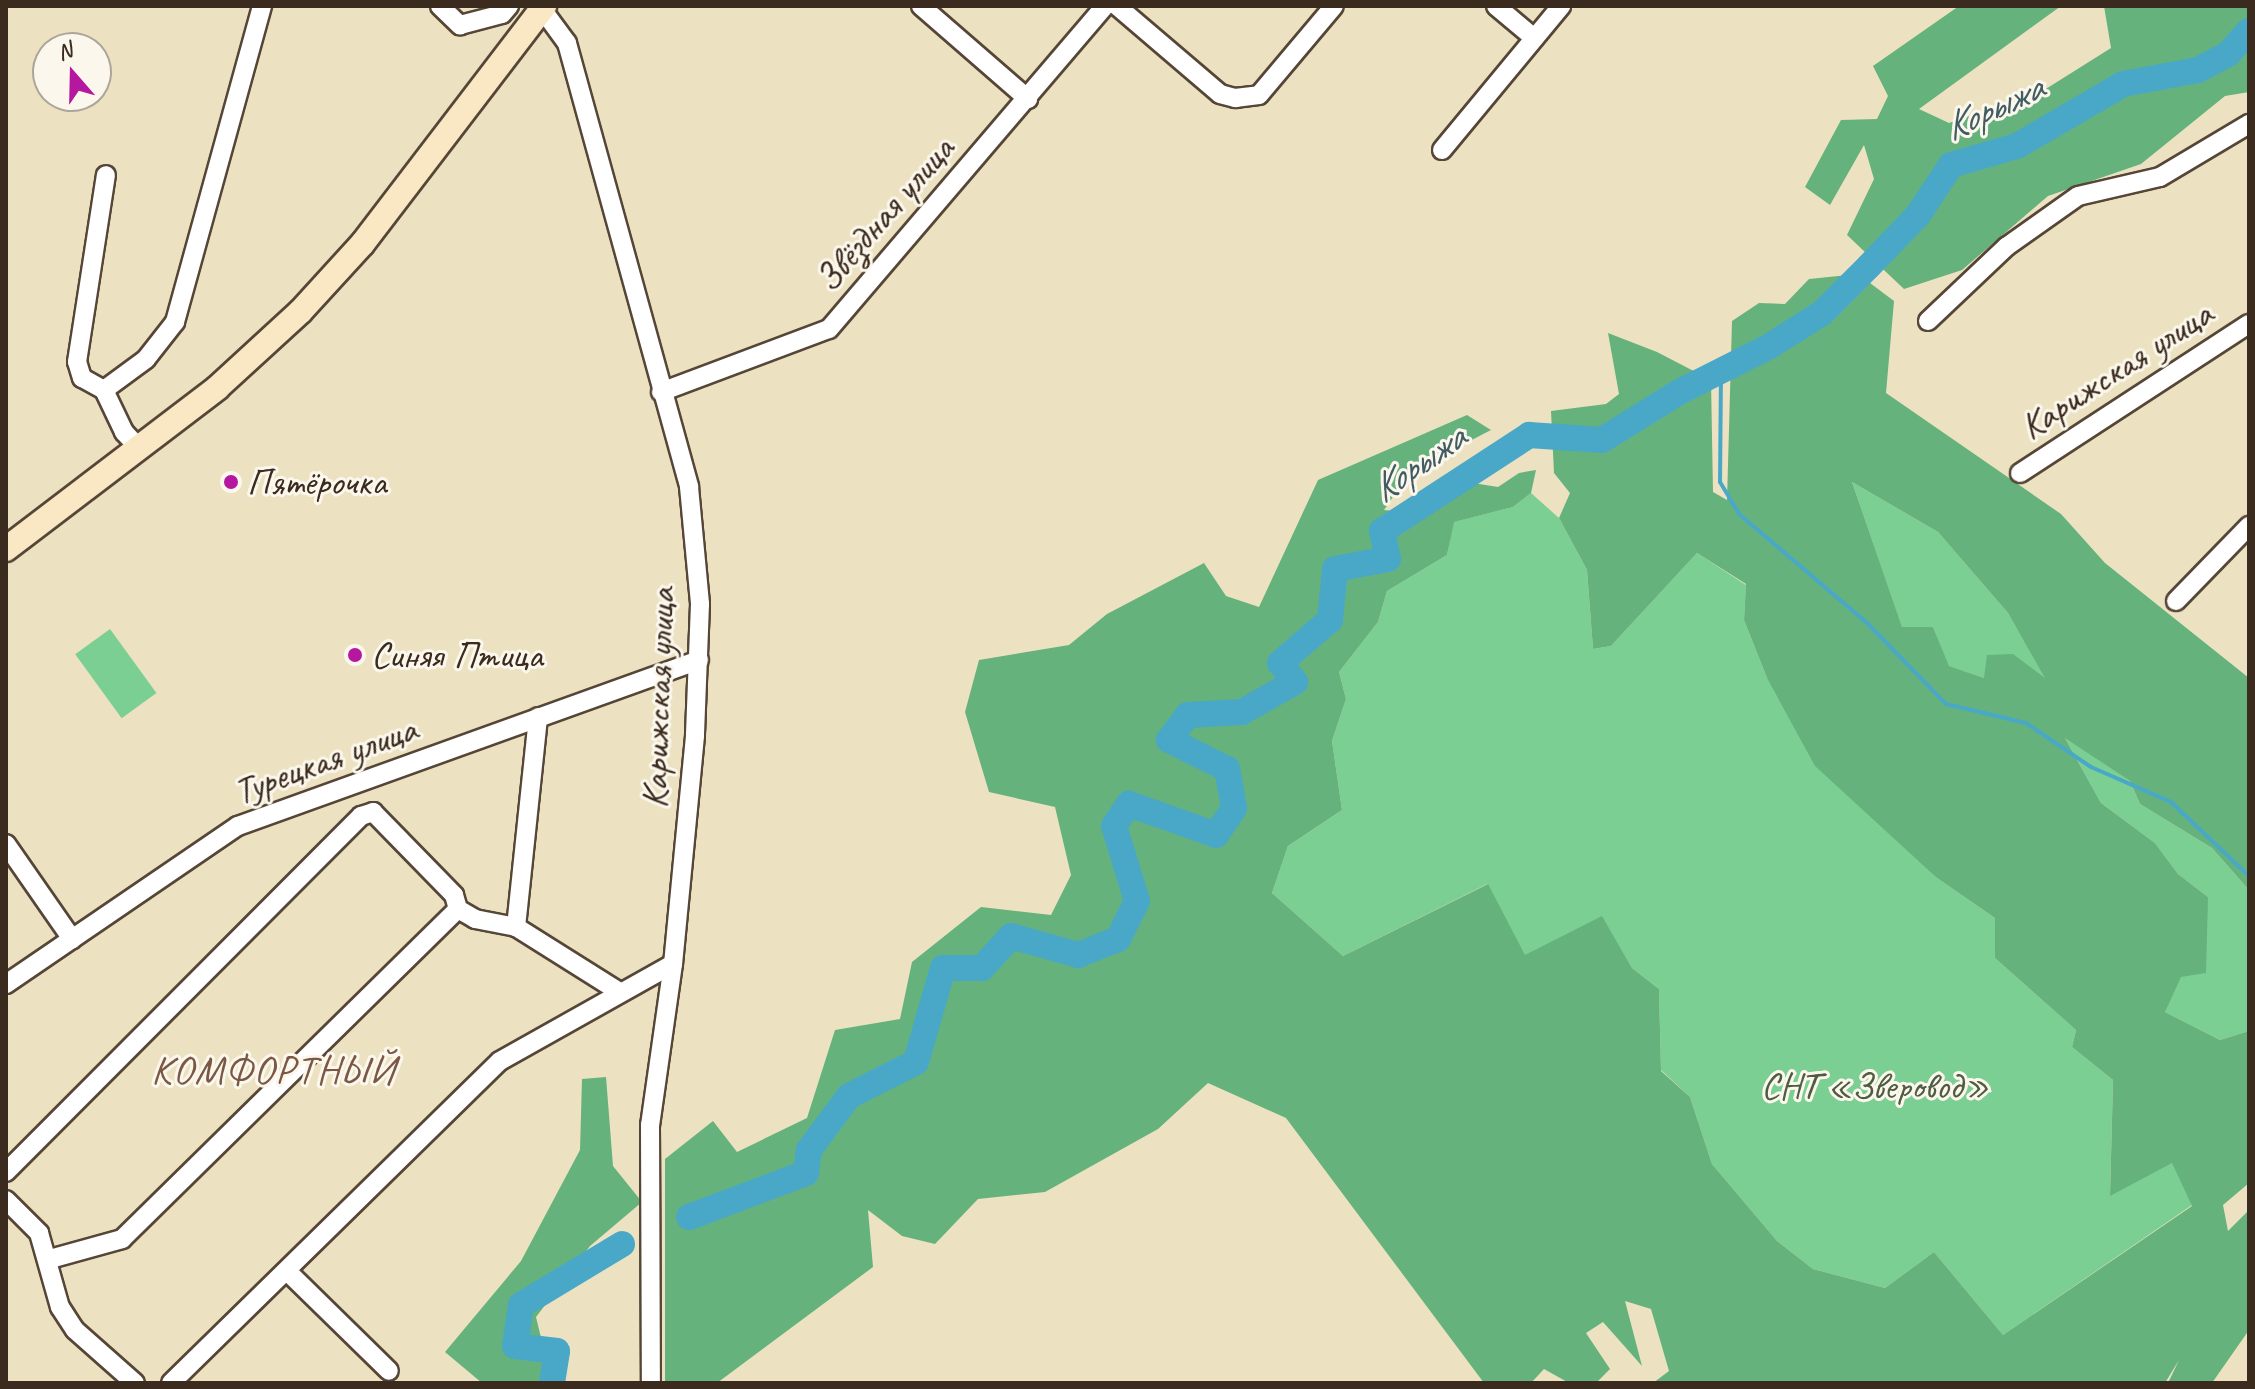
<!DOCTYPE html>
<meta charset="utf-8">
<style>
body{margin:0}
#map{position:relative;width:2255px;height:1389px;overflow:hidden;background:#ece2c2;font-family:Caveat,sans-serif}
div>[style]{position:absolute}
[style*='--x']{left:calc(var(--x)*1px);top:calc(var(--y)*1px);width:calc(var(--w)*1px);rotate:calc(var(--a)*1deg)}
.green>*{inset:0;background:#7ccf92;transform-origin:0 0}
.forest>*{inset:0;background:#65b27c}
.stream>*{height:4px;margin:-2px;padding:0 2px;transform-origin:2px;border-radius:2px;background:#49a8c8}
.river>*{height:26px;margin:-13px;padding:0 13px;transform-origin:13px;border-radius:13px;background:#49a8c8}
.roads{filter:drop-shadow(2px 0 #564637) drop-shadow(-2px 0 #564637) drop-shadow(0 2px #564637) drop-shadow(0 -2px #564637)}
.minor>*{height:18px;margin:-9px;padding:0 9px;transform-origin:9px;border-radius:9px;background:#fff}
.secondary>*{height:24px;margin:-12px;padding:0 12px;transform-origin:12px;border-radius:12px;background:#fae7c3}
.dots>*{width:22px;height:22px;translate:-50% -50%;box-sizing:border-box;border:4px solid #fbf7ec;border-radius:50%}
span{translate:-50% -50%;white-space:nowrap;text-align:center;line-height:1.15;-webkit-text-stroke:6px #fbf7ec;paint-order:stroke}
.street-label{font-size:38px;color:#3b2a1e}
.poi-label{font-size:38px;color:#3b2a1e}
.left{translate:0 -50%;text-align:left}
.park-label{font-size:38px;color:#4e5c41}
.water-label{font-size:40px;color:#415c62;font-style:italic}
.neighbourhood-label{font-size:40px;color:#7a5844;letter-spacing:2px}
.frame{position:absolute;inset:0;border:8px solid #3b2a1e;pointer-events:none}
.north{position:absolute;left:32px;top:32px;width:80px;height:80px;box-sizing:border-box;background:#fbf7ec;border:2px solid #aea59a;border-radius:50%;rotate:340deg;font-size:22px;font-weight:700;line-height:32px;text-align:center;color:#3b2a1e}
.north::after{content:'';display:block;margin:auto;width:28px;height:36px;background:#b5179e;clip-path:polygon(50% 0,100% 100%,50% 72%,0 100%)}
</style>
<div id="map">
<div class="green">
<i style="clip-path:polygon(1852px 482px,1938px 532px,2008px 613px,2047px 679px,1984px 678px,1948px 666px,1933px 627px,1902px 628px)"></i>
<i style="clip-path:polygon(1531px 493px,1559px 518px,1587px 570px,1593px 649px,1611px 646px,1697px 553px,1746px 585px,1744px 620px,1767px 678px,1937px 878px,1995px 918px,1995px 958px,2076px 1030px,2072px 1047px,2113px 1080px,2110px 1195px,2172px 1162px,2192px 1205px,2003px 1335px,1934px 1252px,1885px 1288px,1813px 1269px,1777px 1241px,1712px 1164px,1690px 1097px,1661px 1070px,1659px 989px,1632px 968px,1602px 917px,1525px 956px,1487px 884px,1343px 956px,1272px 893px,1288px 846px,1342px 810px,1332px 741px,1346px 699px,1339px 672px,1378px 622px,1387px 591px,1447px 555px,1453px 522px,1513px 507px)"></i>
<i style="left:110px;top:629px;width:79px;height:43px;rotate:54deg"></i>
<i style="clip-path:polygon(2064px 736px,2130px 781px,2140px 804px,2212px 848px,2249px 890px,2249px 1031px,2220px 1040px,2165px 1012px,2208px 897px,2178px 874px,2155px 843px,2101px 803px)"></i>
</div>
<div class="forest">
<i style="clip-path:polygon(1959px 6px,2061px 6px,1919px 109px,1949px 123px,2041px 92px,2111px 48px,2104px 6px,2249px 6px,2249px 92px,2225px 96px,2141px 164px,2048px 196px,1962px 270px,1904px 289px,1847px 235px,1874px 179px,1864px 145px,1830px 205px,1805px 187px,1841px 120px,1877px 119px,1888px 96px,1873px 66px)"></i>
<i style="clip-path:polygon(evenodd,1858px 274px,1894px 301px,1886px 393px,2061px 514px,2105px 563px,2249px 678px,2249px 890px,2212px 848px,2140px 804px,2130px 781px,2065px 738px,2101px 803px,2155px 843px,2178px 874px,2208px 897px,2206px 973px,2181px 977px,2165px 1012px,2220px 1040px,2249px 1031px,2249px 1183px,2223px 1205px,2228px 1231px,2249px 1210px,2249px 1330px,2212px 1383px,2168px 1383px,2179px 1360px,2165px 1383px,1653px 1383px,1669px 1371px,1651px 1309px,1625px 1301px,1642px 1366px,1603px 1322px,1586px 1333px,1610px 1369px,1596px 1383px,1569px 1383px,1544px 1369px,1531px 1383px,1484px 1383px,1286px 1118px,1208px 1083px,1158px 1129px,1045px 1192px,978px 1199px,935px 1244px,902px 1236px,868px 1210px,873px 1267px,717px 1383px,665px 1383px,665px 1159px,713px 1121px,737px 1152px,807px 1118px,835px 1030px,900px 1019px,912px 962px,981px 907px,1051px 915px,1071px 875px,1055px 807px,989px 792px,965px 712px,979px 660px,1069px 645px,1107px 614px,1204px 563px,1226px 596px,1259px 607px,1318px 480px,1467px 415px,1491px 430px,1410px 472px,1384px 510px,1418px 513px,1430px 494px,1454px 480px,1498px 487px,1519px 473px,1536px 470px,1531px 493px,1513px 507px,1454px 522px,1447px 555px,1387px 591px,1378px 622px,1339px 672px,1346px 699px,1332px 741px,1342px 810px,1288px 846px,1272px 893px,1343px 956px,1488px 884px,1525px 955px,1602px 916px,1632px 968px,1659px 989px,1661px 1071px,1690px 1097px,1712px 1164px,1777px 1241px,1813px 1269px,1885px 1288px,1934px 1252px,2003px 1335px,2192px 1206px,2172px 1163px,2110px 1196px,2113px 1080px,2072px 1047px,2076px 1030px,1995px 958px,1995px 918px,1937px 878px,1815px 766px,1767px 678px,1744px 620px,1746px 584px,1697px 553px,1611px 646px,1593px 649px,1587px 570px,1559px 518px,1570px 493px,1554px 473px,1551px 411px,1606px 404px,1619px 394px,1608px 333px,1657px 352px,1711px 380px,1713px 492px,1727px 500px,1732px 321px,1759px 303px,1785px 304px,1809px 279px,1858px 274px,1852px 482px,1938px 532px,2008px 613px,2045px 678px,2013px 654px,1987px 655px,1984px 678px,1949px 666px,1933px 627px,1902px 627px,1852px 482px)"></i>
<i style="clip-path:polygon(606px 1077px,613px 1166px,642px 1202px,590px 1246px,536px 1317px,552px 1383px,482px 1383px,445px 1352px,521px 1261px,580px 1150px,582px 1079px)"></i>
</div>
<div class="stream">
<i style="--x:1721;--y:370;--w:112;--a:90.5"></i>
<i style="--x:1720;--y:482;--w:37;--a:59"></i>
<i style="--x:1739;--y:514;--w:167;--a:40.4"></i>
<i style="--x:1866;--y:622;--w:115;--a:45.7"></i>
<i style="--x:1946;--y:704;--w:82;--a:13.4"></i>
<i style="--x:2026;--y:723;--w:78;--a:34.1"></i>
<i style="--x:2091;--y:767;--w:87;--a:23.6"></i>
<i style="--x:2171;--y:802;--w:108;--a:43.5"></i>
</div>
<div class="river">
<i style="--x:689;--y:1217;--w:125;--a:-20.6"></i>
<i style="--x:806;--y:1173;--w:23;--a:-83"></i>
<i style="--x:809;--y:1150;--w:67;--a:-53.5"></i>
<i style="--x:849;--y:1096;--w:75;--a:-26.9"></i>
<i style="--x:916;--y:1062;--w:98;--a:-74"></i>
<i style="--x:943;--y:968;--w:39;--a:0"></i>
<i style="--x:982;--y:968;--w:43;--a:-47.8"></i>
<i style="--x:1011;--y:936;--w:70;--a:15.8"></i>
<i style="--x:1078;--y:955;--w:43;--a:-21.8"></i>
<i style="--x:1118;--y:939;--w:42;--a:-63.4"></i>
<i style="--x:1137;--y:901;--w:78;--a:-107"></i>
<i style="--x:1114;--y:826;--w:27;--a:-56"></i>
<i style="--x:1129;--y:804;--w:92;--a:19.6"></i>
<i style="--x:1216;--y:835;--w:32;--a:-56"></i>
<i style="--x:1234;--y:808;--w:40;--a:-100"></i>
<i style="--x:1227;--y:769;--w:65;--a:-153.4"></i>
<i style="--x:1169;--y:740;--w:31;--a:-53"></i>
<i style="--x:1188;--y:715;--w:54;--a:-3.2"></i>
<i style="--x:1242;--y:712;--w:61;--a:-29.5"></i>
<i style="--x:1295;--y:682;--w:24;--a:-128"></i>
<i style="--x:1280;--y:663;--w:66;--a:-40.7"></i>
<i style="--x:1330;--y:620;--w:51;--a:-84.4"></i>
<i style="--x:1335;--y:569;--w:54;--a:-10.7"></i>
<i style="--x:1388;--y:559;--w:29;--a:-102"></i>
<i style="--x:1382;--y:531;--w:176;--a:-33.1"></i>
<i style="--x:1529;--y:435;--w:73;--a:3.9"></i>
<i style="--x:1602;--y:440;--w:91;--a:-31.9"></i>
<i style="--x:1679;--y:392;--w:102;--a:-26.8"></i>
<i style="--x:1770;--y:346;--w:62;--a:-32.4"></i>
<i style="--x:1822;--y:313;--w:66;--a:-45"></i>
<i style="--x:1869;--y:266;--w:71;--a:-46.1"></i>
<i style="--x:1918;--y:215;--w:60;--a:-56.6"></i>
<i style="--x:1951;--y:165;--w:69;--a:-16.1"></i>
<i style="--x:2017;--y:146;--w:123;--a:-30.3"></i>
<i style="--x:2123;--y:84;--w:76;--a:-10.6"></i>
<i style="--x:2198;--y:70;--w:34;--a:-28"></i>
<i style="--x:2228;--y:54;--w:31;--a:-48"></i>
<i style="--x:552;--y:1383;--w:32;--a:-81"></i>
<i style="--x:557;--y:1351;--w:42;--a:-173.2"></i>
<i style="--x:515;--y:1346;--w:41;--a:-81.7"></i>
<i style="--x:521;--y:1305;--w:118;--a:-31.1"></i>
</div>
<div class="roads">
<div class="minor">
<i style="--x:440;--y:6;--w:28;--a:44"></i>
<i style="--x:460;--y:25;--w:43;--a:-14.7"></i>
<i style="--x:502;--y:14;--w:11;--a:-49"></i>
<i style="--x:921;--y:6;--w:142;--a:41"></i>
<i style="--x:1117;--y:6;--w:135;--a:40.5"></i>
<i style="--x:1220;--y:94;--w:16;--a:15"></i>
<i style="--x:1235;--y:98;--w:24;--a:-7"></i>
<i style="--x:1259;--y:95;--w:116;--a:-49.9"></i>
<i style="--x:1496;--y:6;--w:50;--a:40.1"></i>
<i style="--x:542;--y:9;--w:42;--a:53.7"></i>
<i style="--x:567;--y:43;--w:460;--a:74.6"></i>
<i style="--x:689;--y:487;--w:118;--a:84.6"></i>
<i style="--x:700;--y:604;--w:132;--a:92.2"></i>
<i style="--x:695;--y:736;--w:229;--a:95.5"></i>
<i style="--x:673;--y:964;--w:163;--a:98.1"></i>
<i style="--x:650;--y:1125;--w:258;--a:89.8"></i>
<i style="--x:1442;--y:150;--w:187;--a:-50.4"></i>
<i style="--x:1928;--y:321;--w:108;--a:-43.5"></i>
<i style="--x:2006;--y:247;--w:88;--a:-35.3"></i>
<i style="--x:2078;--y:196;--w:84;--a:-13"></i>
<i style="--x:2160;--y:177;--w:104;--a:-30.8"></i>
<i style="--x:104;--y:390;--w:52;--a:-36.4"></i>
<i style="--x:146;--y:359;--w:47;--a:-51.9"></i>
<i style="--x:175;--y:322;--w:328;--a:-74.6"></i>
<i style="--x:104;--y:390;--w:25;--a:-151"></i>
<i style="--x:82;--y:378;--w:17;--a:-107"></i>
<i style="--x:77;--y:362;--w:189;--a:-81.2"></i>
<i style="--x:104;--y:390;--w:47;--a:64.5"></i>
<i style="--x:124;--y:432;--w:23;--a:47"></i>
<i style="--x:661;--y:392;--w:179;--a:-20.6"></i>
<i style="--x:829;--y:329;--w:425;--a:-49.5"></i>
<i style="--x:2020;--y:473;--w:273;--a:-33.1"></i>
<i style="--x:2176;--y:601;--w:105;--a:-45.8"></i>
<i style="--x:6;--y:844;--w:116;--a:55.2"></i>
<i style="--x:516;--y:927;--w:211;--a:-84"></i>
<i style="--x:6;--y:984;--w:281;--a:-34.3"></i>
<i style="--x:238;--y:826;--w:490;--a:-19.8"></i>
<i style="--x:6;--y:1172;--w:503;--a:-45.08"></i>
<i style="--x:361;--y:816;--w:13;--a:-18"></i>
<i style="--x:373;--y:812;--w:116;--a:45.7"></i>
<i style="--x:454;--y:895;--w:15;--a:74"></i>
<i style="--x:458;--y:909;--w:20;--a:30"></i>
<i style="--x:475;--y:919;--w:42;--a:11"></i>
<i style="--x:516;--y:927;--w:120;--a:32.1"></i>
<i style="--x:6;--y:1200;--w:47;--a:45"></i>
<i style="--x:39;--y:1233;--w:77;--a:74.2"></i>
<i style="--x:60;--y:1307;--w:27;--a:57"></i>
<i style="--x:75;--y:1330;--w:80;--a:41.5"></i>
<i style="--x:50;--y:1259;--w:75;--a:-15.5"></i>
<i style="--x:122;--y:1239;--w:471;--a:-44.5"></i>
<i style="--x:288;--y:1272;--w:141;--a:44.4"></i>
<i style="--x:171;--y:1383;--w:460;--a:-44.4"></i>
<i style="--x:500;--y:1061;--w:198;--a:-29.3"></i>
</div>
<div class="secondary">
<i style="--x:6;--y:549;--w:265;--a:-37.3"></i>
<i style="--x:217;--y:388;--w:113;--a:-42.5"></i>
<i style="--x:300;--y:312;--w:93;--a:-47.6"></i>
<i style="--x:363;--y:243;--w:298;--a:-52.6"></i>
</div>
</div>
<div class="dots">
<i style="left:231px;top:482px;background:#b5179e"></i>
<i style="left:355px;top:655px;background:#b5179e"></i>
</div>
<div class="street-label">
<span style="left:884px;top:214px;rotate:-49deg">Звёздная улица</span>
<span style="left:2116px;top:370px;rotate:-33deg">Карижская улица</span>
<span style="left:658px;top:698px;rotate:-88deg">Карижская улица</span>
<span style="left:325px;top:760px;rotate:-20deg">Турецкая улица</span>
</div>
<div class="poi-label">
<span class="left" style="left:247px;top:482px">Пятёрочка</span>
<span class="left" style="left:371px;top:655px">Синяя Птица</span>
</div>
<div class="park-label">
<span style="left:1875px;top:1086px">СНТ «Зверовод»</span>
</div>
<div class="water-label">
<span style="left:1993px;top:107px;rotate:-25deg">Корыжа</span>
<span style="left:1418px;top:463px;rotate:-35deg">Корыжа</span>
</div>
<div class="neighbourhood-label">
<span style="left:274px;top:1070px">КОМФОРТНЫЙ</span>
</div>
<div class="frame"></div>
<div class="north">N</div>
</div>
